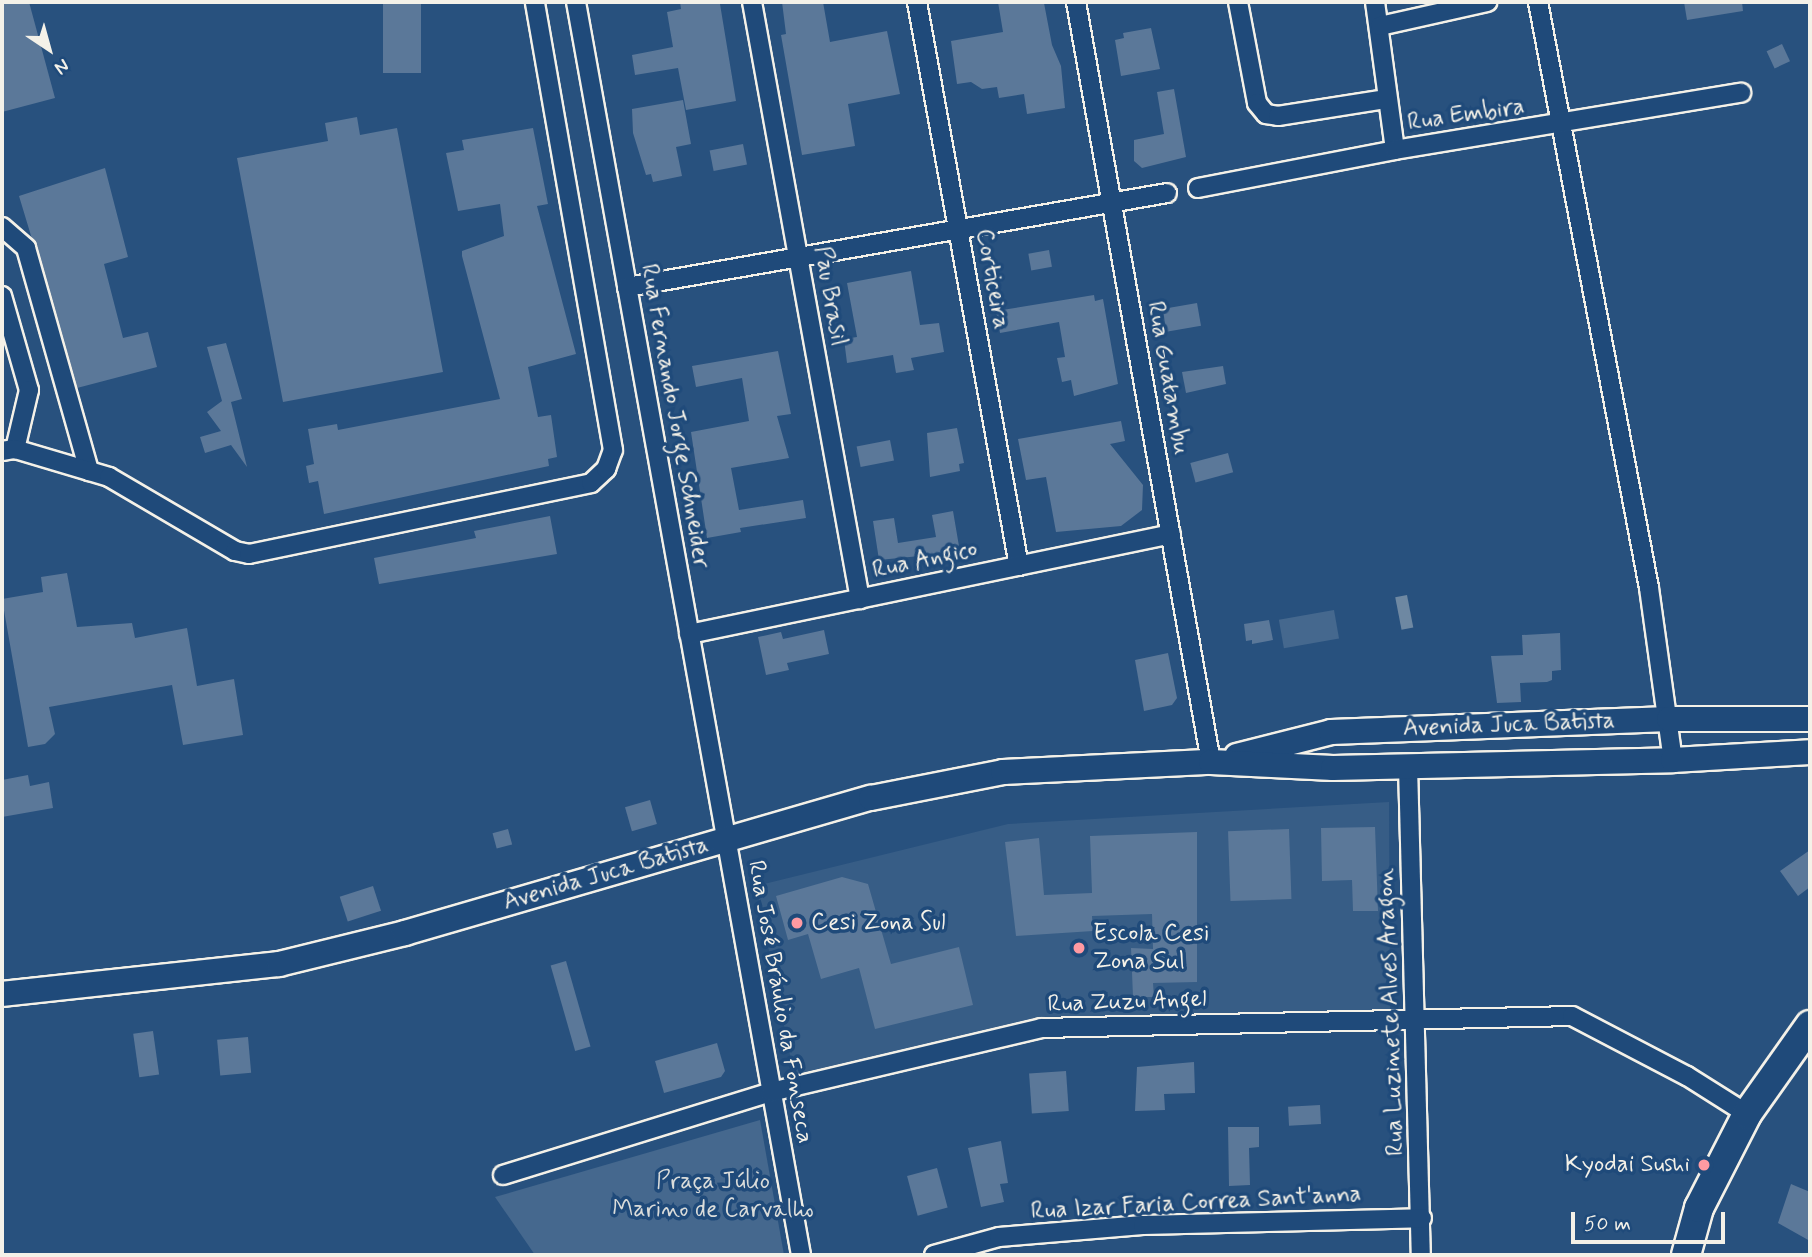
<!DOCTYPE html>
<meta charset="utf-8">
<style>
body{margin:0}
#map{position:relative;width:1812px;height:1257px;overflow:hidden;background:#28517e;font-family:Mynerve,sans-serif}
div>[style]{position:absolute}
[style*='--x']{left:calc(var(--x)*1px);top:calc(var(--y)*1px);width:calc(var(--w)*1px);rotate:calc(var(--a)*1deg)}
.built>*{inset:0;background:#375d86}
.green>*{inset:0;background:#45688e;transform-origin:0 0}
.water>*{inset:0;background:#6e88a2;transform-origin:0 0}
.building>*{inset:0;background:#5b7899;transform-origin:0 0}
.roads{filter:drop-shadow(2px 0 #f4f1e8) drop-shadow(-2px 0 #f4f1e8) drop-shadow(0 2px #f4f1e8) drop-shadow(0 -2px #f4f1e8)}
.street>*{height:18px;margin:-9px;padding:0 9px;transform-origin:9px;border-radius:9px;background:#1f4a7a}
.secondary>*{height:24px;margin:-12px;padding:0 12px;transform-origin:12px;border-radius:12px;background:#1f4a7a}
.primary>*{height:28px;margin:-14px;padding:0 14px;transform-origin:14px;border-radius:14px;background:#1f4a7a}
.dots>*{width:19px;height:19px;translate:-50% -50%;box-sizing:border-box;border:4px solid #1f4a7a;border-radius:50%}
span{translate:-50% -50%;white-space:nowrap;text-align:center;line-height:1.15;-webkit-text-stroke:7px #1f4a7a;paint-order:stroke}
.street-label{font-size:24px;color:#f4f1e8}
.poi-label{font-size:24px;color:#f4f1e8}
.left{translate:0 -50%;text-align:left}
.right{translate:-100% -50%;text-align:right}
.park-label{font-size:24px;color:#dadcda}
.frame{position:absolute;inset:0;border:4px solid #f4f1e8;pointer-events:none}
.north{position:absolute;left:14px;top:14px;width:70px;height:70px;-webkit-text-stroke:5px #1f4a7a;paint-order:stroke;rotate:144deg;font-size:19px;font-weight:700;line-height:28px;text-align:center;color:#f4f1e8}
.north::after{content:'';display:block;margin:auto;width:24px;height:32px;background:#f4f1e8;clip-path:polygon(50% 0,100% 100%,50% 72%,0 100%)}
.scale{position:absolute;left:1571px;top:1212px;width:154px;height:32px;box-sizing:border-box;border:4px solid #f4f1e8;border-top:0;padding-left:9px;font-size:21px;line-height:24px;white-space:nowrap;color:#f4f1e8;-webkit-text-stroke:5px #1f4a7a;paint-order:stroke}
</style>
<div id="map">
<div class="built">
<i style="clip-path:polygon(1389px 802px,1390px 1010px,1040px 1017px,794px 1075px,756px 886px,1008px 824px)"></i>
</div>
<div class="green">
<i style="left:1334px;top:610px;width:29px;height:56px;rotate:80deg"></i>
<i style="clip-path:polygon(760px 1120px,784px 1255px,535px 1255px,495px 1197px)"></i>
</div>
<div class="water">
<i style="left:1407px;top:595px;width:33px;height:12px;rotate:79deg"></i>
</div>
<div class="building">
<i style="clip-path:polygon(2px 2px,29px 2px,55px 98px,2px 112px)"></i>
<i style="left:383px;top:2px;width:38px;height:71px"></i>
<i style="clip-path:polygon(680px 2px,720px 4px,736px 101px,686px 110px,678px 68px,635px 75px,632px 55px,673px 47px,667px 12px,681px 9px)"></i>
<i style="clip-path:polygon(782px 2px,823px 2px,830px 42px,887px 31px,900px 94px,848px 104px,855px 146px,802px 155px,781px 35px,786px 34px)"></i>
<i style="clip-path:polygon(998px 2px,1044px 3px,1052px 45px,1061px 66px,1065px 108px,1027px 114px,1024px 94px,999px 98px,997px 87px,982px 89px,971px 82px,957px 84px,951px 41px,1003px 32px)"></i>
<i style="clip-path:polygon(1684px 2px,1742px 2px,1743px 11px,1687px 20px)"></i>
<i style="clip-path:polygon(1151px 28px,1160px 69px,1121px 76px,1115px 40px,1124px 38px,1123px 33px)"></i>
<i style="left:1782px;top:44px;width:19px;height:17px;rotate:65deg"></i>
<i style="clip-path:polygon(1174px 89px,1186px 157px,1142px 168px,1134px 161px,1134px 140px,1164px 134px,1157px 92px)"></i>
<i style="clip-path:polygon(683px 100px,691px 144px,676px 147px,682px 176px,653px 182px,651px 174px,646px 175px,633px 133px,632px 109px)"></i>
<i style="clip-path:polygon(357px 117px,360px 135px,397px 128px,443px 372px,283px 402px,237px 158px,328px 141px,325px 123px)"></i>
<i style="clip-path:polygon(533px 128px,548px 204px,537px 206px,576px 354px,528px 367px,538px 417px,551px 415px,557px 457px,548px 459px,549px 466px,324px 514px,318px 481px,309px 483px,306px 466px,314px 464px,308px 429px,337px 424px,338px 430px,500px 399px,462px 256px,462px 251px,504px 236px,500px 204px,458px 211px,446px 153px,464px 150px,462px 140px)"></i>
<i style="left:743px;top:144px;width:21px;height:34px;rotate:79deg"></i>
<i style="clip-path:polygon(105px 168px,128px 257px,104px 264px,123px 338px,148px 332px,157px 367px,77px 388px,19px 196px)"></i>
<i style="left:1049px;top:250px;width:17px;height:21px;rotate:80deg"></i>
<i style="clip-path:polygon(911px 271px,920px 325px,939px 323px,944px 352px,911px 358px,914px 370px,896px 373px,893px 355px,847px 363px,844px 339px,857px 337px,847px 283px)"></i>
<i style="clip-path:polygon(1094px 295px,1095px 301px,1103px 299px,1118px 384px,1074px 396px,1071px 380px,1062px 382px,1057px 358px,1065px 357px,1059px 322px,1000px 333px,996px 311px)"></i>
<i style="left:1197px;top:303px;width:23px;height:35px;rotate:80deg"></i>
<i style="clip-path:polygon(226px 343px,242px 399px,231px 402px,247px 467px,231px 445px,205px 453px,200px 437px,221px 431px,207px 412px,222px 401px,207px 347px)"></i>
<i style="clip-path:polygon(778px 351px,791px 414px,777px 416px,789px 458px,731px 468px,739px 510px,803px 500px,806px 518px,740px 528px,741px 532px,707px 538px,691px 432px,749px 421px,742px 378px,696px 387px,692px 366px)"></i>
<i style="clip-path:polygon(1223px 366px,1226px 384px,1186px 393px,1182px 372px)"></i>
<i style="clip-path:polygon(1121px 421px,1125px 441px,1110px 444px,1143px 485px,1142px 510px,1121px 526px,1056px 532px,1046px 477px,1026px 480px,1018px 439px)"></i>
<i style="clip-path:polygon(957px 428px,964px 463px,959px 464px,960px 471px,930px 477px,927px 433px)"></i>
<i style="left:890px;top:440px;width:21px;height:34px;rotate:79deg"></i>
<i style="left:1228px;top:453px;width:20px;height:39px;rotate:75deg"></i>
<i style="clip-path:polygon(953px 511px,960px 552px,879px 560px,873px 521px,894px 518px,898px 543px,936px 537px,932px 515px)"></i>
<i style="clip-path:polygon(550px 516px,557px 554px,379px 584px,374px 558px,476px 538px,474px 531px)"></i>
<i style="clip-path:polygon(67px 573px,77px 627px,132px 623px,135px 638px,187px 628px,197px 686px,234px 679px,243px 735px,183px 745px,172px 685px,49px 707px,55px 734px,45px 744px,28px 747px,2px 599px,43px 592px,41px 577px)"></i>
<i style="clip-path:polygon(1269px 620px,1273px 640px,1252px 644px,1252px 640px,1246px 641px,1244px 624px)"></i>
<i style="clip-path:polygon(824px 630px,829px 654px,787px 663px,789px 670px,766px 675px,758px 637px,781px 632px,783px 639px)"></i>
<i style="clip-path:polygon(1560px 633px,1561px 670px,1552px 671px,1552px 680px,1547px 682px,1520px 683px,1521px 702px,1497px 703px,1491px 656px,1523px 655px,1522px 635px)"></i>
<i style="clip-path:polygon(1168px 653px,1177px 698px,1172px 705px,1144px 711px,1135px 660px)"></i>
<i style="clip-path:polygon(28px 775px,30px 786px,49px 782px,53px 808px,2px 817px,2px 780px)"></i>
<i style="left:650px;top:800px;width:25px;height:26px;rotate:74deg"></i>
<i style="clip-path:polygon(1375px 827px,1378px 911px,1353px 911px,1352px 880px,1322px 881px,1321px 828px)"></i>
<i style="left:508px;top:829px;width:16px;height:16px;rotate:75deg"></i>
<i style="left:1289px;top:829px;width:70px;height:61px;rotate:88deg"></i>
<i style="clip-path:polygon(1197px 832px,1197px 982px,1153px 983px,1154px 997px,1133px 997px,1131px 948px,1153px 949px,1152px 914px,1092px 916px,1093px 931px,1016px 936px,1005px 842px,1039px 838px,1044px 895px,1092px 893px,1090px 836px)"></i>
<i style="clip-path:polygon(1810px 850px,1810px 887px,1798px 896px,1780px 871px)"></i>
<i style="clip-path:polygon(842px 877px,868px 884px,891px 964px,959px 947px,973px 1005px,875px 1029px,859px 968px,821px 979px,808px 934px,788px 940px,776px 896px)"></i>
<i style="left:373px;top:886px;width:26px;height:35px;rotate:72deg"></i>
<i style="left:566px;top:961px;width:89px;height:16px;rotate:74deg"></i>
<i style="left:153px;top:1031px;width:44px;height:20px;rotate:82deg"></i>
<i style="left:248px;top:1037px;width:36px;height:31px;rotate:85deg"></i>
<i style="clip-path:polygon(717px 1043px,725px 1071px,721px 1077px,664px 1093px,655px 1061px)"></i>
<i style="clip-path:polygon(1194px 1062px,1195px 1093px,1164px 1094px,1165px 1110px,1135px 1111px,1137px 1067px)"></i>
<i style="left:1066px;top:1071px;width:40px;height:37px;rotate:86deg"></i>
<i style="left:1320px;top:1105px;width:19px;height:32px;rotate:87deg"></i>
<i style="clip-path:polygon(1228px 1127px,1259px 1127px,1259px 1147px,1249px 1148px,1250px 1185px,1229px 1186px)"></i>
<i style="clip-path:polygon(1001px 1141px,1008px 1183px,1000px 1184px,1004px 1202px,981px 1207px,968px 1148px)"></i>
<i style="left:937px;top:1168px;width:41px;height:31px;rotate:75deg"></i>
<i style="clip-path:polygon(1791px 1184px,1810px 1192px,1810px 1241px,1778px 1223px)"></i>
</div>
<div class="roads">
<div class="street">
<i style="--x:576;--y:2;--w:1273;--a:79.82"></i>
<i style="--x:752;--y:2;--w:607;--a:79.75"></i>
<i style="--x:917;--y:2;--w:573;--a:79.75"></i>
<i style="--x:1076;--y:2;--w:772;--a:79.93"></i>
<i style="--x:1238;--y:2;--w:103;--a:79.3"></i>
<i style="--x:1257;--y:103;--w:14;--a:51"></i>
<i style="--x:1266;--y:114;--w:12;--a:9"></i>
<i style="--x:1278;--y:116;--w:110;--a:-8.9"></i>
<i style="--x:1375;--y:2;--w:149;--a:82.3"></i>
<i style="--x:1538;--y:2;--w:596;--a:79.27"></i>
<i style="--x:1649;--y:588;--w:174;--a:82.1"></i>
<i style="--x:1380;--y:26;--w:110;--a:-12.6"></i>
<i style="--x:1198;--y:188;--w:201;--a:-10.9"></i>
<i style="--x:1395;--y:150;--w:351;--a:-9.4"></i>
<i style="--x:2;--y:227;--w:32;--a:41"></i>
<i style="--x:26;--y:248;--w:232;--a:74.2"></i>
<i style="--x:627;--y:287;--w:548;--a:-9.87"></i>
<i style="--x:2;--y:296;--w:98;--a:74"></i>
<i style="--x:29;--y:390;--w:61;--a:103.3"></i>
<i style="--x:2;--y:451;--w:13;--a:-9"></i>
<i style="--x:15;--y:449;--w:98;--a:16.6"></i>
<i style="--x:109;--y:477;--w:146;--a:30.4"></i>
<i style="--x:235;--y:551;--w:14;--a:12"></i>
<i style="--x:249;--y:554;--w:349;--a:-11.7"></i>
<i style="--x:591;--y:483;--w:21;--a:-43"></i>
<i style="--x:606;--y:469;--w:20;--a:-70"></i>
<i style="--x:613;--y:450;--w:455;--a:-99.9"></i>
<i style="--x:689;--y:634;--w:492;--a:-11.7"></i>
<i style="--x:1408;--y:766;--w:489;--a:88.5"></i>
<i style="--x:503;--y:1175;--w:281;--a:-17.2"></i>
<i style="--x:771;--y:1092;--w:277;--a:-13.3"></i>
<i style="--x:1041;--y:1028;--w:531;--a:-1.29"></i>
<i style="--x:1572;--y:1016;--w:130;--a:27.6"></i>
<i style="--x:1687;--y:1076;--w:71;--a:32.3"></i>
<i style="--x:934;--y:1255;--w:67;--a:-15.5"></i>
<i style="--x:999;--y:1237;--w:144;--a:-4.8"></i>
<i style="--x:1143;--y:1225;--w:279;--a:-1.4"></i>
</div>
<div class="secondary">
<i style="--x:1237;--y:756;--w:97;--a:-14.3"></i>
<i style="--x:1331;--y:732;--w:338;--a:-2.2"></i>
<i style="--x:1669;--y:719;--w:141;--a:0"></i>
<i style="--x:2;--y:994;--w:279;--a:-6.2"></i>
<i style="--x:279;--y:964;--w:130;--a:-13.8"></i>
<i style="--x:405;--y:933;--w:485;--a:-16.2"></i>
<i style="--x:871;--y:798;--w:135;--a:-11.1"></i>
<i style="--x:1003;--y:772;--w:208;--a:-2.8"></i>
<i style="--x:1211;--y:762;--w:122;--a:2.8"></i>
<i style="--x:1333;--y:768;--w:340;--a:-1.3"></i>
<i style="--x:1673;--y:760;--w:137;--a:-3.3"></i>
</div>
<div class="primary">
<i style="--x:1686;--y:1255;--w:49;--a:-74.5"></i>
<i style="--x:1699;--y:1208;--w:106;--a:-62.9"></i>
<i style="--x:1747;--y:1114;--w:109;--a:-54.7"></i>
</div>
</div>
<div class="dots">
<i style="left:797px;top:923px;background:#ff9aa2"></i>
<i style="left:1079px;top:948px;background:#ff9aa2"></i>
<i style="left:1704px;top:1165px;background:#ff9aa2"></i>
</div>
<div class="street-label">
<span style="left:1466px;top:115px;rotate:-8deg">Rua Embira</span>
<span style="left:992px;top:279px;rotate:80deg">Corticeira</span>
<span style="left:830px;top:296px;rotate:80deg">Pau Brasil</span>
<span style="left:1168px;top:378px;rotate:80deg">Rua Guatambu</span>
<span style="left:675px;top:416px;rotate:80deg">Rua Fernando Jorge Schneider</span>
<span style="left:925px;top:560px;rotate:-12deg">Rua Angico</span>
<span style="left:1509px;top:725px;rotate:-2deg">Avenida Juca Batista</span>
<span style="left:606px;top:874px;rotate:-16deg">Avenida Juca Batista</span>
<span style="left:780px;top:1002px;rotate:80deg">Rua José Bráulio da Fonseca</span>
<span style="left:1127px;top:1002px;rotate:-2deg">Rua Zuzu Angel</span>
<span style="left:1391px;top:1012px;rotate:-92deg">Rua Luzinete Alves Aragon</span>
<span style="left:1196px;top:1203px;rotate:-3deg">Rua Izar Faria Correa Sant'anna</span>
</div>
<div class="poi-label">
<span class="left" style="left:811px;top:923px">Cesi Zona Sul</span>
<span class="left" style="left:1093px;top:948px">Escola Cesi<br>Zona Sul</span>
<span class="right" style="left:1690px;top:1165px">Kyodai Sushi</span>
</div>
<div class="park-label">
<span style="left:713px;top:1196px">Praça Júlio<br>Marino de Carvalho</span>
</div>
<div class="frame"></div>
<div class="north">N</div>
<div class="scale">50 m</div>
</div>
